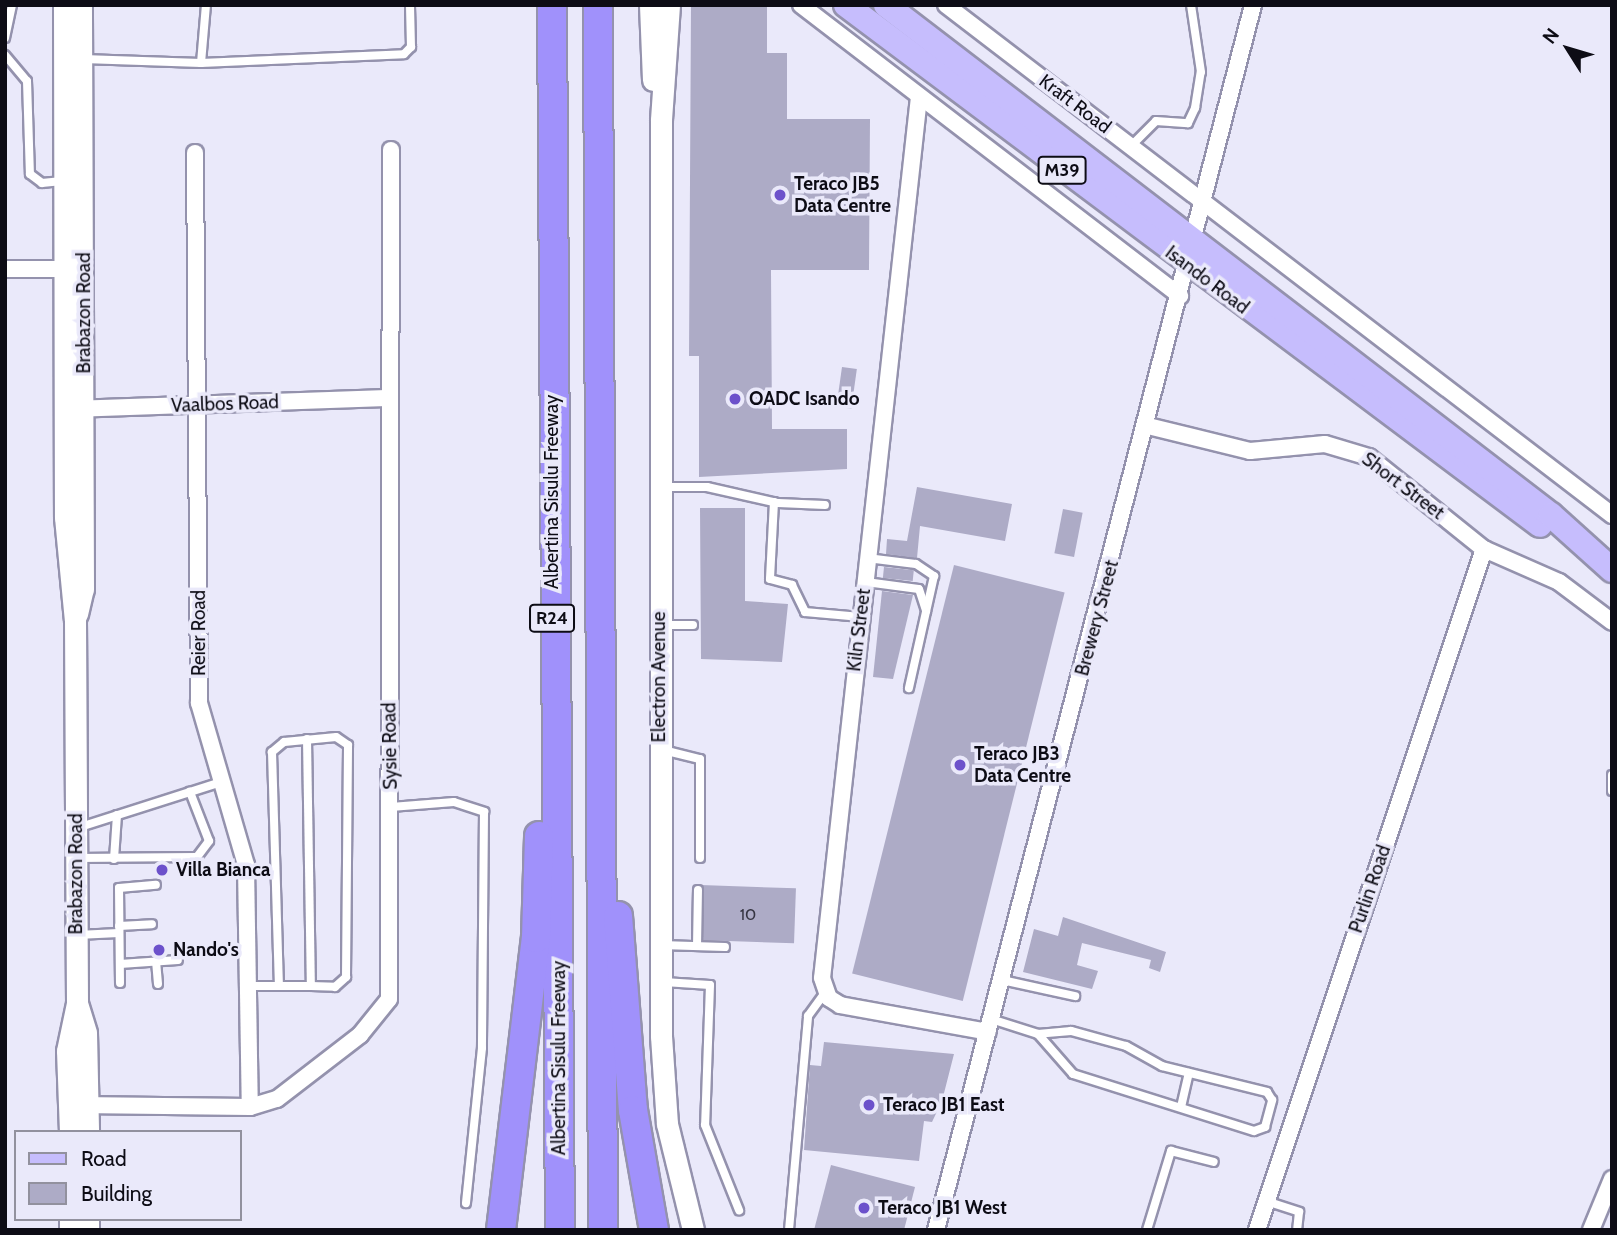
<!DOCTYPE html>
<style>
body{margin:0}
#map{position:relative;width:1617px;height:1235px;overflow:hidden;background:#eae9fa;font-family:Cabin,sans-serif}
div>[style]{position:absolute}
[style*='--x']{left:calc(var(--x)*1px);top:calc(var(--y)*1px);width:calc(var(--w)*1px);rotate:calc(var(--a)*1deg)}
.building>*{inset:0;background:#adabc6;transform-origin:0 0}
.roads{filter:drop-shadow(2px 0 #9492ad) drop-shadow(-2px 0 #9492ad) drop-shadow(0 2px #9492ad) drop-shadow(0 -2px #9492ad)}
.lane>*{height:8px;margin:-4px;padding:0 4px;transform-origin:4px;border-radius:4px;background:#fff}
.street>*{height:16px;margin:-8px;padding:0 8px;transform-origin:8px;border-radius:8px;background:#fff}
.secondary>*{height:21px;margin:-10.5px;padding:0 10.5px;transform-origin:10.5px;border-radius:10.5px;background:#fff}
.primary>*{height:24px;margin:-12px;padding:0 12px;transform-origin:12px;border-radius:12px;background:#c6bdfd}
.highway>*{height:28px;margin:-14px;padding:0 14px;transform-origin:14px;border-radius:14px;background:#a091fb}
.dots>*{width:19px;height:19px;translate:-50% -50%;box-sizing:border-box;border:4px solid #eae9fa;border-radius:50%}
span{translate:-50% -50%;white-space:nowrap;text-align:center;line-height:1.15;-webkit-text-stroke:7px #eae9fa;paint-order:stroke}
.number-label{font-size:16px;color:#353441}
.number-label span{-webkit-text-stroke-width:0}
.shield-label span{padding:2px 5px;background:#eae9fa;border:2px solid;border-radius:5px;-webkit-text-stroke-width:0}
.shield-label{font-size:18px;color:#0d0c15;font-weight:700}
.street-label{font-size:19px;color:#0d0c15}
.poi-label{font-size:19px;color:#0d0c15;font-weight:700}
.left{translate:0 -50%;text-align:left}
.frame{position:absolute;inset:0;border:7px solid #0d0c15;pointer-events:none}
.legend{position:absolute;left:14px;top:1130px;width:228px;height:91px;box-sizing:border-box;background:#eae9fa;border:2px solid #92919e;margin:0;padding:9px 12px;list-style:none;font-size:21px;color:#0d0c15}
.legend li{display:flex;align-items:center;gap:14px;height:35px}
.legend b{width:35px;border:2px solid #92919e}
.north{position:absolute;left:1533px;top:14px;width:70px;height:70px;-webkit-text-stroke:5px #eae9fa;paint-order:stroke;rotate:307deg;font-size:19px;font-weight:700;line-height:28px;text-align:center;color:#0d0c15}
.north::after{content:'';display:block;margin:auto;width:24px;height:32px;background:#0d0c15;clip-path:polygon(50% 0,100% 100%,50% 72%,0 100%)}
</style>
<div id="map">
<div class="building">
<i style="clip-path:polygon(691px 5px,767px 5px,767px 53px,787px 53px,787px 119px,870px 119px,869px 270px,771px 270px,772px 429px,847px 429px,847px 469px,699px 477px,699px 356px,689px 356px)"></i>
<i style="left:842px;top:367px;width:15px;height:40px;rotate:8deg"></i>
<i style="clip-path:polygon(917px 487px,1012px 504px,1005px 541px,920px 526px,917px 558px,886px 554px,887px 539px,907px 541px)"></i>
<i style="clip-path:polygon(700px 508px,745px 508px,745px 601px,788px 604px,782px 662px,701px 659px)"></i>
<i style="left:1063px;top:509px;width:20px;height:45px;rotate:11deg"></i>
<i style="left:954px;top:565px;width:114px;height:421px;rotate:14deg"></i>
<i style="left:884px;top:567px;width:30px;height:11px;rotate:6deg"></i>
<i style="clip-path:polygon(882px 591px,913px 595px,893px 679px,873px 677px)"></i>
<i style="left:701px;top:885px;width:95px;height:55px;rotate:2deg"></i>
<i style="clip-path:polygon(1063px 917px,1166px 952px,1160px 972px,1149px 968px,1151px 960px,1082px 943px,1077px 965px,1098px 971px,1092px 989px,1023px 972px,1034px 929px,1058px 936px)"></i>
<i style="clip-path:polygon(824px 1042px,954px 1054px,942px 1101px,932px 1122px,924px 1121px,919px 1161px,804px 1150px,810px 1065px,821px 1066px)"></i>
<i style="clip-path:polygon(831px 1165px,915px 1187px,904px 1230px,814px 1230px)"></i>
</div>
<div class="roads">
<div class="lane">
<i style="--x:5;--y:38;--w:34;--a:-78"></i>
<i style="--x:5;--y:55;--w:34;--a:50"></i>
<i style="--x:27;--y:81;--w:93;--a:88.2"></i>
<i style="--x:30;--y:174;--w:15;--a:37"></i>
<i style="--x:42;--y:183;--w:20;--a:-6"></i>
<i style="--x:83;--y:59;--w:118;--a:1.9"></i>
<i style="--x:201;--y:63;--w:58;--a:-85.1"></i>
<i style="--x:201;--y:63;--w:203;--a:-2.5"></i>
<i style="--x:404;--y:54;--w:10;--a:-45"></i>
<i style="--x:411;--y:47;--w:42;--a:-91.4"></i>
<i style="--x:1131;--y:146;--w:35;--a:-45"></i>
<i style="--x:1156;--y:121;--w:32;--a:4"></i>
<i style="--x:1188;--y:123;--w:17;--a:-65"></i>
<i style="--x:1195;--y:108;--w:36;--a:-81"></i>
<i style="--x:1201;--y:72;--w:68;--a:-98.5"></i>
<i style="--x:664;--y:487;--w:43;--a:0"></i>
<i style="--x:707;--y:487;--w:73;--a:12.7"></i>
<i style="--x:778;--y:503;--w:47;--a:2.4"></i>
<i style="--x:774;--y:502;--w:77;--a:93"></i>
<i style="--x:770;--y:579;--w:23;--a:15"></i>
<i style="--x:792;--y:585;--w:30;--a:64"></i>
<i style="--x:805;--y:612;--w:56;--a:5.1"></i>
<i style="--x:867;--y:558;--w:49;--a:7"></i>
<i style="--x:916;--y:564;--w:22;--a:34"></i>
<i style="--x:934;--y:576;--w:115;--a:102.6"></i>
<i style="--x:866;--y:582;--w:53;--a:7.5"></i>
<i style="--x:919;--y:589;--w:23;--a:72"></i>
<i style="--x:662;--y:625;--w:31;--a:0"></i>
<i style="--x:307;--y:739;--w:247;--a:89.1"></i>
<i style="--x:663;--y:750;--w:38;--a:14"></i>
<i style="--x:700;--y:759;--w:99;--a:90"></i>
<i style="--x:1612;--y:775;--w:16;--a:90"></i>
<i style="--x:391;--y:807;--w:63;--a:-4.5"></i>
<i style="--x:454;--y:802;--w:32;--a:18"></i>
<i style="--x:484;--y:812;--w:236;--a:90.5"></i>
<i style="--x:482;--y:1048;--w:156;--a:95.9"></i>
<i style="--x:77;--y:828;--w:151;--a:-17.7"></i>
<i style="--x:77;--y:858;--w:120;--a:-0.5"></i>
<i style="--x:197;--y:857;--w:20;--a:-53"></i>
<i style="--x:209;--y:841;--w:53;--a:-111.2"></i>
<i style="--x:114;--y:859;--w:44;--a:-86.1"></i>
<i style="--x:119;--y:926;--w:33;--a:-3"></i>
<i style="--x:77;--y:935;--w:42;--a:-2.7"></i>
<i style="--x:661;--y:945;--w:64;--a:1.8"></i>
<i style="--x:697;--y:946;--w:56;--a:-89"></i>
<i style="--x:156;--y:961;--w:23;--a:85"></i>
<i style="--x:120;--y:964;--w:58;--a:-3.9"></i>
<i style="--x:1002;--y:980;--w:75;--a:12.4"></i>
<i style="--x:664;--y:982;--w:46;--a:3.7"></i>
<i style="--x:710;--y:985;--w:140;--a:92"></i>
<i style="--x:705;--y:1125;--w:92;--a:68.2"></i>
<i style="--x:120;--y:983;--w:95;--a:-90.6"></i>
<i style="--x:119;--y:888;--w:37;--a:-5"></i>
<i style="--x:251;--y:986;--w:60;--a:0"></i>
<i style="--x:311;--y:986;--w:24;--a:2"></i>
<i style="--x:335;--y:987;--w:15;--a:-42"></i>
<i style="--x:346;--y:977;--w:232;--a:-89.5"></i>
<i style="--x:348;--y:745;--w:14;--a:-146"></i>
<i style="--x:336;--y:737;--w:52;--a:174.5"></i>
<i style="--x:284;--y:742;--w:16;--a:140"></i>
<i style="--x:272;--y:752;--w:234;--a:88.3"></i>
<i style="--x:991;--y:1019;--w:49;--a:17.7"></i>
<i style="--x:1038;--y:1034;--w:53;--a:48.8"></i>
<i style="--x:1073;--y:1074;--w:190;--a:17.5"></i>
<i style="--x:1254;--y:1131;--w:12;--a:-20"></i>
<i style="--x:1265;--y:1127;--w:28;--a:-75"></i>
<i style="--x:1272;--y:1100;--w:9;--a:-122"></i>
<i style="--x:1267;--y:1092;--w:108;--a:-166.1"></i>
<i style="--x:1162;--y:1066;--w:41;--a:-150.9"></i>
<i style="--x:1126;--y:1046;--w:57;--a:-164.7"></i>
<i style="--x:1071;--y:1031;--w:33;--a:175"></i>
<i style="--x:1181;--y:1107;--w:35;--a:-77"></i>
<i style="--x:1266;--y:1201;--w:35;--a:18"></i>
<i style="--x:1299;--y:1212;--w:18;--a:96"></i>
<i style="--x:789;--y:1230;--w:215;--a:-84.9"></i>
<i style="--x:808;--y:1016;--w:29;--a:-54"></i>
<i style="--x:1147;--y:1230;--w:83;--a:-73.1"></i>
<i style="--x:1171;--y:1151;--w:44;--a:14.3"></i>
</div>
<div class="street">
<i style="--x:801;--y:5;--w:478;--a:37.5"></i>
<i style="--x:946;--y:5;--w:839;--a:37.44"></i>
<i style="--x:919;--y:97;--w:886;--a:96.28"></i>
<i style="--x:822;--y:978;--w:21;--a:71"></i>
<i style="--x:829;--y:998;--w:13;--a:32"></i>
<i style="--x:840;--y:1005;--w:150;--a:10.3"></i>
<i style="--x:195;--y:153;--w:550;--a:89.58"></i>
<i style="--x:199;--y:703;--w:169;--a:73.8"></i>
<i style="--x:246;--y:865;--w:242;--a:89.1"></i>
<i style="--x:5;--y:269;--w:68;--a:0"></i>
<i style="--x:73;--y:409;--w:313;--a:-2"></i>
<i style="--x:1148;--y:426;--w:105;--a:13.8"></i>
<i style="--x:1250;--y:451;--w:75;--a:-5.3"></i>
<i style="--x:1325;--y:444;--w:46;--a:16.5"></i>
<i style="--x:1369;--y:457;--w:147;--a:38.7"></i>
<i style="--x:1484;--y:549;--w:82;--a:23.7"></i>
<i style="--x:1559;--y:582;--w:66;--a:37"></i>
<i style="--x:78;--y:1105;--w:172;--a:0.7"></i>
<i style="--x:250;--y:1107;--w:28;--a:-17"></i>
<i style="--x:277;--y:1099;--w:105;--a:-37.6"></i>
<i style="--x:360;--y:1035;--w:46;--a:-51.1"></i>
<i style="--x:389;--y:999;--w:849;--a:-89.87"></i>
<i style="--x:936;--y:1230;--w:1265;--a:-75.49"></i>
<i style="--x:1257;--y:1230;--w:718;--a:-71.57"></i>
<i style="--x:1591;--y:1230;--w:55;--a:-67.6"></i>
</div>
<div class="secondary">
<i style="--x:64;--y:5;--w:512;--a:89.89"></i>
<i style="--x:65;--y:517;--w:103;--a:84.5"></i>
<i style="--x:75;--y:620;--w:383;--a:89.7"></i>
<i style="--x:77;--y:1003;--w:31;--a:73"></i>
<i style="--x:86;--y:1033;--w:99;--a:88.8"></i>
<i style="--x:650;--y:5;--w:75;--a:87.7"></i>
<i style="--x:669;--y:5;--w:115;--a:94"></i>
<i style="--x:661;--y:120;--w:916;--a:90"></i>
<i style="--x:661;--y:1036;--w:88;--a:86.1"></i>
<i style="--x:667;--y:1124;--w:109;--a:76.2"></i>
<i style="--x:77;--y:614;--w:26;--a:-77"></i>
<i style="--x:83;--y:589;--w:584;--a:-90.2"></i>
<i style="--x:70;--y:1132;--w:81;--a:-92.1"></i>
<i style="--x:67;--y:1051;--w:49;--a:-78.2"></i>
<i style="--x:70;--y:1219;--w:11;--a:90"></i>
<i style="--x:88;--y:1219;--w:11;--a:90"></i>
</div>
<div class="primary">
<i style="--x:846;--y:5;--w:867;--a:36.84"></i>
<i style="--x:886;--y:5;--w:838;--a:37.49"></i>
<i style="--x:1551;--y:515;--w:82;--a:42"></i>
</div>
<div class="highway">
<i style="--x:552;--y:5;--w:1225;--a:89.63"></i>
<i style="--x:598;--y:5;--w:1225;--a:89.77"></i>
<i style="--x:618;--y:916;--w:195;--a:85.6"></i>
<i style="--x:633;--y:1110;--w:122;--a:80.1"></i>
<i style="--x:501;--y:1230;--w:294;--a:-83.2"></i>
<i style="--x:536;--y:938;--w:102;--a:-88.3"></i>
</div>
</div>
<div class="dots">
<i style="left:780px;top:195px;background:#6c51cb"></i>
<i style="left:735px;top:399px;background:#6c51cb"></i>
<i style="left:960px;top:765px;background:#6c51cb"></i>
<i style="left:162px;top:870px;background:#6c51cb"></i>
<i style="left:159px;top:950px;background:#6c51cb"></i>
<i style="left:869px;top:1105px;background:#6c51cb"></i>
<i style="left:864px;top:1208px;background:#6c51cb"></i>
</div>
<div class="number-label">
<span style="left:748px;top:915px">10</span>
</div>
<div class="shield-label">
<span style="left:1062px;top:170px">M39</span>
<span style="left:552px;top:618px">R24</span>
</div>
<div class="street-label">
<span style="left:1075px;top:104px;rotate:37deg">Kraft Road</span>
<span style="left:1207px;top:280px;rotate:37deg">Isando Road</span>
<span style="left:84px;top:313px;rotate:-90deg">Brabazon Road</span>
<span style="left:225px;top:404px;rotate:-2deg">Vaalbos Road</span>
<span style="left:1403px;top:486px;rotate:37deg">Short Street</span>
<span style="left:552px;top:492px;rotate:-90deg">Albertina Sisulu Freeway</span>
<span style="left:1097px;top:618px;rotate:-75deg">Brewery Street</span>
<span style="left:859px;top:630px;rotate:-83deg">Kiln Street</span>
<span style="left:199px;top:633px;rotate:-90deg">Reier Road</span>
<span style="left:659px;top:677px;rotate:-90deg">Electron Avenue</span>
<span style="left:390px;top:746px;rotate:-91deg">Sysie Road</span>
<span style="left:76px;top:874px;rotate:-90deg">Brabazon Road</span>
<span style="left:1370px;top:889px;rotate:-71deg">Purlin Road</span>
<span style="left:559px;top:1058px;rotate:-90deg">Albertina Sisulu Freeway</span>
</div>
<div class="poi-label">
<span class="left" style="left:794px;top:195px">Teraco JB5<br>Data Centre</span>
<span class="left" style="left:749px;top:399px">OADC Isando</span>
<span class="left" style="left:974px;top:765px">Teraco JB3<br>Data Centre</span>
<span class="left" style="left:176px;top:870px">Villa Bianca</span>
<span class="left" style="left:173px;top:950px">Nando's</span>
<span class="left" style="left:883px;top:1105px">Teraco JB1 East</span>
<span class="left" style="left:878px;top:1208px">Teraco JB1 West</span>
</div>
<div class="frame"></div>
<ul class="legend">
<li><b style="height:9px;background:#c6bdfd"></b>Road</li>
<li><b style="height:19px;background:#adabc6"></b>Building</li>
</ul>
<div class="north">N</div>
</div>
